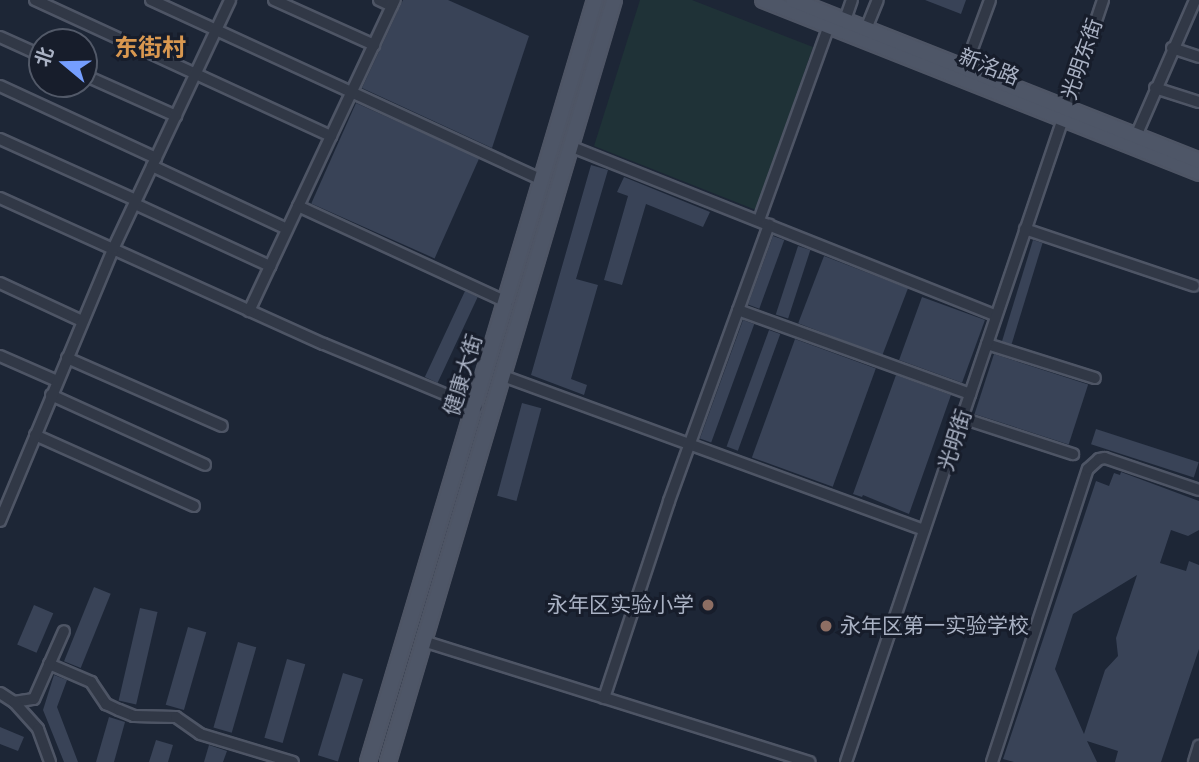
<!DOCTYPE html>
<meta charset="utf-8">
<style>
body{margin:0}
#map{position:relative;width:1199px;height:762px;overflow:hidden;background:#1d2636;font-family:Signika,"Noto Sans SC",sans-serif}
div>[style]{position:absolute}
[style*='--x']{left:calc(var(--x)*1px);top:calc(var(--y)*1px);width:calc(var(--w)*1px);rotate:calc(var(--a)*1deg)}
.green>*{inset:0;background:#1f3237}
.building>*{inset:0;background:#394357;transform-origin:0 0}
.roads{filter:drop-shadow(2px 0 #4e5565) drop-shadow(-2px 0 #4e5565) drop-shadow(0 2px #4e5565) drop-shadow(0 -2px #4e5565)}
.minor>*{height:10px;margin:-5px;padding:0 5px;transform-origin:5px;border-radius:5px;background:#313846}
.major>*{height:14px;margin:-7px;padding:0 7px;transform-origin:7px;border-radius:7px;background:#4e5667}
.dots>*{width:19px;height:19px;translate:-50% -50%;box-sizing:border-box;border:4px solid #171d2b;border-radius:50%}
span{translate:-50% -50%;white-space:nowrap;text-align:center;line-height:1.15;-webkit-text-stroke:6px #171d2b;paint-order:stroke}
.street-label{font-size:21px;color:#aab2c4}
.poi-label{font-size:21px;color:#aab2c4}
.right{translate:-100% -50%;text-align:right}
.left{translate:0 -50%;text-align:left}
.quarter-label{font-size:24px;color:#d99850;font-weight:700}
.north{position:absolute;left:28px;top:28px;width:70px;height:70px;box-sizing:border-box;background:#171d2b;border:2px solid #525968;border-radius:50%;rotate:289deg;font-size:19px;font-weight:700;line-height:28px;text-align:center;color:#aab2c4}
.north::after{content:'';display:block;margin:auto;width:24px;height:32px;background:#759efe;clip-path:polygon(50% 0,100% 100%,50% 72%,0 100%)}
</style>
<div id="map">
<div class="green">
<i style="clip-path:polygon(640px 0,692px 0,813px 47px,756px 210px,594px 146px)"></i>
</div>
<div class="building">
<i style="clip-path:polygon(403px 0,448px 0,529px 36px,492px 148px,362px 88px)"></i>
<i style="clip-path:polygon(925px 0,966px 0,961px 14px)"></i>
<i style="left:356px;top:103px;width:135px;height:110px;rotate:24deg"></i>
<i style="clip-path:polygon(591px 165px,608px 170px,576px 279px,598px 285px,571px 379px,587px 385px,584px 395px,531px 375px)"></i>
<i style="clip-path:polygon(624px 177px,710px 212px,703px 227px,646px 204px,622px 285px,604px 280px,628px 196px,617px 192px)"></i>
<i style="left:773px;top:236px;width:12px;height:73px;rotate:20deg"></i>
<i style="left:1033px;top:240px;width:10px;height:106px;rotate:17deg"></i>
<i style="left:798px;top:246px;width:13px;height:72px;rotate:18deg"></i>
<i style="left:824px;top:256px;width:90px;height:72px;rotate:21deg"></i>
<i style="left:465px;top:291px;width:14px;height:95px;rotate:25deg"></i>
<i style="left:922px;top:297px;width:67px;height:67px;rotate:20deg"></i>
<i style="left:743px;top:320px;width:12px;height:126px;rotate:20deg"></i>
<i style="left:769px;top:330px;width:12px;height:124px;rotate:20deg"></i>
<i style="left:795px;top:339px;width:86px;height:126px;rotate:20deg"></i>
<i style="left:994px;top:354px;width:99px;height:63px;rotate:18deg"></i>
<i style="clip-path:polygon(896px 375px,951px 395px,909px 514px,863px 495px,862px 497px,853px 494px)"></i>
<i style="left:522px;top:403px;width:20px;height:96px;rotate:15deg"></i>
<i style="left:1096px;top:429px;width:108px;height:16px;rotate:18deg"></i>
<i style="clip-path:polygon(evenodd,1121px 472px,1199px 501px,1199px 530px,1188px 536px,1171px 530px,1160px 563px,1186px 571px,1189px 561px,1199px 565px,1199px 649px,1161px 762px,1115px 762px,1118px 751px,1087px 741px,1097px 762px,1014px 762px,1003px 759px,1096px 481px,1109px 486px,1114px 473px,1120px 475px,1121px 472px,1137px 575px,1116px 638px,1118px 656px,1105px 670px,1084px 734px,1055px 669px,1073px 614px,1137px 575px)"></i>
<i style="left:94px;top:587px;width:18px;height:80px;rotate:22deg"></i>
<i style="left:34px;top:605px;width:21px;height:43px;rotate:23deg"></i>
<i style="left:140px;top:608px;width:18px;height:95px;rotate:13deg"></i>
<i style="left:188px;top:627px;width:19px;height:81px;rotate:16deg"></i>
<i style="left:238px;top:642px;width:19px;height:89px;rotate:16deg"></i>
<i style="left:287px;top:659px;width:19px;height:82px;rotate:16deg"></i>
<i style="left:343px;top:673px;width:21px;height:86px;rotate:17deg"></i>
<i style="clip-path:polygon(54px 675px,67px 680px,57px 707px,78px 762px,64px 762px,43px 710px)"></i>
<i style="clip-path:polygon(109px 717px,125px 722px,114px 762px,96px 762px)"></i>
<i style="clip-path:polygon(0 727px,24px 737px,18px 751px,0 744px)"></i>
<i style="clip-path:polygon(156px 740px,173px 745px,168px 762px,149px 762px)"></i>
<i style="clip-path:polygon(209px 745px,227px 751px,223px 762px,204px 762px)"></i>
</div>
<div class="roads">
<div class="minor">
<i style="--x:35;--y:0;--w:326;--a:24.7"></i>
<i style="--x:151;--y:0;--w:431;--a:24.7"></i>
<i style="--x:274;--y:0;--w:110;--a:24.2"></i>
<i style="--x:379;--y:0;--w:14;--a:25"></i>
<i style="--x:845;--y:20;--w:21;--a:-71"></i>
<i style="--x:866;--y:29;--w:31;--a:-68"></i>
<i style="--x:0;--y:37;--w:46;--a:24.3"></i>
<i style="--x:1172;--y:48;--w:28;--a:18"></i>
<i style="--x:965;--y:68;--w:72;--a:-69.8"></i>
<i style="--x:84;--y:75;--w:101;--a:24"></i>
<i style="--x:0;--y:86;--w:172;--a:24.8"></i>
<i style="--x:1155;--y:88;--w:46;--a:17.7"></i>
<i style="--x:1136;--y:136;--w:148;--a:-66.5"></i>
<i style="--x:0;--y:139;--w:149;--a:24.2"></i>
<i style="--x:572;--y:147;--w:456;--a:21.7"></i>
<i style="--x:152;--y:166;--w:149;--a:25"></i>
<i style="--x:0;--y:198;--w:355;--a:24.3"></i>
<i style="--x:324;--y:344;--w:165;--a:22.5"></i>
<i style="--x:135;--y:204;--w:149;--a:24.7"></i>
<i style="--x:298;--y:206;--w:230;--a:24.7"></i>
<i style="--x:759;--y:220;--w:206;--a:-70.2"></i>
<i style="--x:1025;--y:229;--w:178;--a:18.6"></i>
<i style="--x:0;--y:283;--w:90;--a:24.9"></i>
<i style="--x:738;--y:310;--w:247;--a:19.9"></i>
<i style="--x:249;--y:311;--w:344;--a:-64.9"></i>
<i style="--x:987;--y:344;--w:113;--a:17.5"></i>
<i style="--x:0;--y:356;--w:62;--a:23.7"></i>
<i style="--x:67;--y:358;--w:169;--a:23.7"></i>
<i style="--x:503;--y:376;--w:448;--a:20.1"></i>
<i style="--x:51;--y:395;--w:169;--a:24.4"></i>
<i style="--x:962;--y:418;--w:117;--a:18"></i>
<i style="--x:35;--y:435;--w:174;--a:24.1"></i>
<i style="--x:0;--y:521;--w:295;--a:-67.4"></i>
<i style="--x:113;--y:249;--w:275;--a:-64.8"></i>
<i style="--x:423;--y:641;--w:405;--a:17.4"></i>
<i style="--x:49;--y:664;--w:46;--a:23.2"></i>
<i style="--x:91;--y:682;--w:27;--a:56"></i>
<i style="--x:106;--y:704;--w:14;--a:25"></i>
<i style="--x:119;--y:710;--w:16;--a:22"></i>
<i style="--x:134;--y:716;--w:42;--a:1.4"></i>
<i style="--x:176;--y:717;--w:29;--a:35"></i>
<i style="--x:200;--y:734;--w:97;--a:16.8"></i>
<i style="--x:0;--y:693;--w:17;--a:33"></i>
<i style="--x:14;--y:702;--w:20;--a:-9"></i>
<i style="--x:34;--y:699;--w:74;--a:-66.2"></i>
<i style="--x:604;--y:698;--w:207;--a:-71.7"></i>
<i style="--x:669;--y:501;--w:294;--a:-70.1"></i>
<i style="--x:14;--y:702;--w:36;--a:48"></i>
<i style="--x:38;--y:729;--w:35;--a:70"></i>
<i style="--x:846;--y:762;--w:804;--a:-71.36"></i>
<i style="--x:992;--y:762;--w:308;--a:-71.9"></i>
<i style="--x:1088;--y:469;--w:15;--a:-42"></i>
<i style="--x:1099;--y:459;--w:6;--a:-9"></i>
<i style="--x:1105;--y:458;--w:99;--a:18.8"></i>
<i style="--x:1194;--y:762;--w:17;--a:-73"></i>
</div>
<div class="major">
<i style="--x:763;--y:0;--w:469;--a:21.6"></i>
<i style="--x:793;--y:0;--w:437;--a:21.6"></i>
<i style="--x:368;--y:762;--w:795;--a:-73.41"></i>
<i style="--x:388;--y:762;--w:795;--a:-73.48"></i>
</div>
</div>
<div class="dots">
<i style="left:708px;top:605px;background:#8d6e63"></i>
<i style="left:826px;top:626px;background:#8d6e63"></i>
</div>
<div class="street-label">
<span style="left:1082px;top:59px;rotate:-71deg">光明东街</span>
<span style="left:989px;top:67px;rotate:22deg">新洺路</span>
<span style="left:463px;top:375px;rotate:-73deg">健康大街</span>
<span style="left:955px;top:440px;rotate:-72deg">光明街</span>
</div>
<div class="poi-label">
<span class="right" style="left:694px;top:605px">永年区实验小学</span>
<span class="left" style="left:840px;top:626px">永年区第一实验学校</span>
</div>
<div class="quarter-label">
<span style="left:150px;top:49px">东街村</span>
</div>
<div class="north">北</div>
</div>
